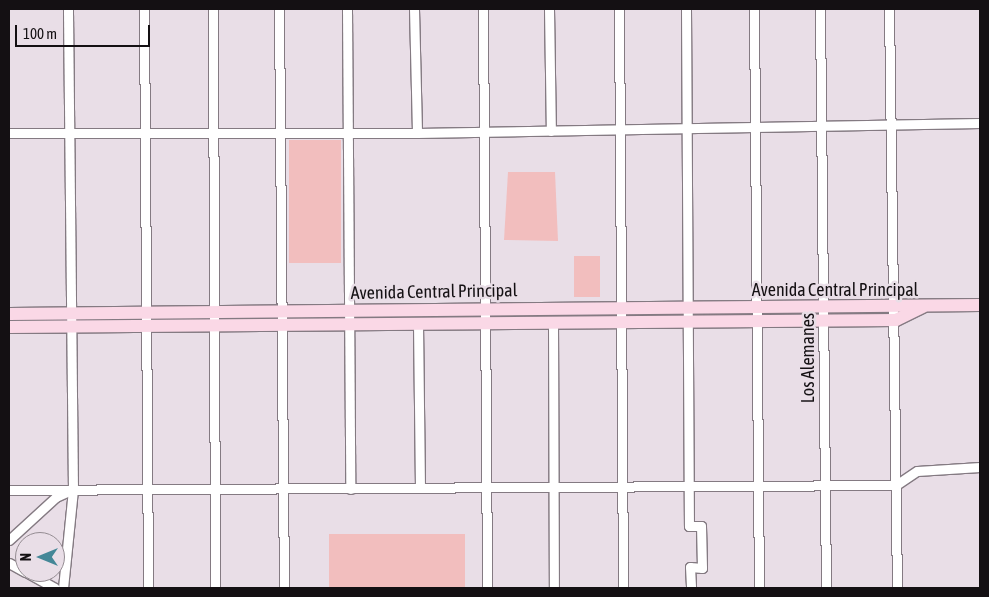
<!DOCTYPE html>
<style>
body{margin:0}
#map{position:relative;width:989px;height:597px;overflow:hidden;background:#e9dee7;font-family:"Asap Condensed",sans-serif}
div>[style]{position:absolute}
[style*='--x']{left:calc(var(--x)*1px);top:calc(var(--y)*1px);width:calc(var(--w)*1px);rotate:calc(var(--a)*1deg)}
.green>*{inset:0;background:#f2bebe;transform-origin:0 0}
.roads{filter:drop-shadow(1px 0 #847a82) drop-shadow(-1px 0 #847a82) drop-shadow(0 1px #847a82) drop-shadow(0 -1px #847a82)}
.street>*{height:9px;margin:-4.5px;padding:0 4.5px;transform-origin:4.5px;border-radius:4.5px;background:#fff}
.secondary>*{height:12px;margin:-6px;padding:0 6px;transform-origin:6px;border-radius:6px;background:#fad8e6}
span{translate:-50% -50%;white-space:nowrap;text-align:center;line-height:1.15;-webkit-text-stroke:5px #e9dee7;paint-order:stroke}
.street-label{font-size:18px;color:#141013}
.frame{position:absolute;inset:0;border:10px solid #141013;pointer-events:none}
.north{position:absolute;left:15px;top:532px;width:50px;height:50px;box-sizing:border-box;background:#e9dee7;border:1px solid #948c92;border-radius:50%;rotate:270deg;font-size:14px;font-weight:700;line-height:20px;text-align:center;color:#141013}
.north::after{content:'';display:block;margin:auto;width:18px;height:22px;background:#448797;clip-path:polygon(50% 0,100% 100%,50% 72%,0 100%)}
.scale{position:absolute;left:15px;top:25px;width:135px;height:22px;box-sizing:border-box;border:2px solid #141013;border-top:0;padding-left:6px;font-size:15px;line-height:18px;white-space:nowrap;color:#141013;-webkit-text-stroke:4px #e9dee7;paint-order:stroke}
</style>
<div id="map">
<div class="green">
<i style="left:289px;top:140px;width:52px;height:123px"></i>
<i style="clip-path:polygon(508px 172px,555px 172px,558px 241px,504px 240px)"></i>
<i style="left:574px;top:256px;width:26px;height:41px"></i>
<i style="left:465px;top:534px;width:54px;height:136px;rotate:90deg"></i>
</div>
<div class="roads">
<div class="street">
<i style="--x:144;--y:9;--w:579;--a:89.6"></i>
<i style="--x:213;--y:9;--w:579;--a:89.8"></i>
<i style="--x:279;--y:9;--w:579;--a:89.51"></i>
<i style="--x:347;--y:9;--w:480;--a:89.6"></i>
<i style="--x:414;--y:9;--w:124;--a:88.6"></i>
<i style="--x:483;--y:9;--w:579;--a:89.6"></i>
<i style="--x:549;--y:9;--w:122;--a:89.1"></i>
<i style="--x:619;--y:9;--w:579;--a:89.6"></i>
<i style="--x:686;--y:9;--w:517;--a:89.67"></i>
<i style="--x:689;--y:526;--w:12;--a:0"></i>
<i style="--x:701;--y:526;--w:42;--a:88.6"></i>
<i style="--x:702;--y:568;--w:12;--a:-175"></i>
<i style="--x:690;--y:567;--w:21;--a:87"></i>
<i style="--x:754;--y:9;--w:579;--a:89.51"></i>
<i style="--x:820;--y:9;--w:579;--a:89.41"></i>
<i style="--x:889;--y:9;--w:579;--a:89.21"></i>
<i style="--x:9;--y:133;--w:408;--a:0"></i>
<i style="--x:417;--y:133;--w:563;--a:-1.02"></i>
<i style="--x:553;--y:322;--w:266;--a:89.8"></i>
<i style="--x:418;--y:324;--w:164;--a:89.3"></i>
<i style="--x:9;--y:490;--w:887;--a:-0.32"></i>
<i style="--x:896;--y:485;--w:25;--a:-34"></i>
<i style="--x:917;--y:471;--w:63;--a:-3.6"></i>
<i style="--x:9;--y:540;--w:64;--a:-42.5"></i>
<i style="--x:56;--y:497;--w:17;--a:-25"></i>
<i style="--x:9;--y:563;--w:18;--a:29"></i>
<i style="--x:26;--y:572;--w:33;--a:29"></i>
<i style="--x:63;--y:588;--w:100;--a:-84.2"></i>
<i style="--x:73;--y:489;--w:480;--a:-90.6"></i>
</div>
<div class="secondary">
<i style="--x:9;--y:314;--w:971;--a:-0.53"></i>
<i style="--x:9;--y:327;--w:887;--a:-0.45"></i>
<i style="--x:896;--y:320;--w:30;--a:-26"></i>
</div>
</div>
<div class="street-label">
<span style="left:835px;top:290px">Avenida Central Principal</span>
<span style="left:434px;top:292px;rotate:-1deg">Avenida Central Principal</span>
<span style="left:808px;top:358px;rotate:-90deg">Los Alemanes</span>
</div>
<div class="frame"></div>
<div class="north">N</div>
<div class="scale">100 m</div>
</div>
